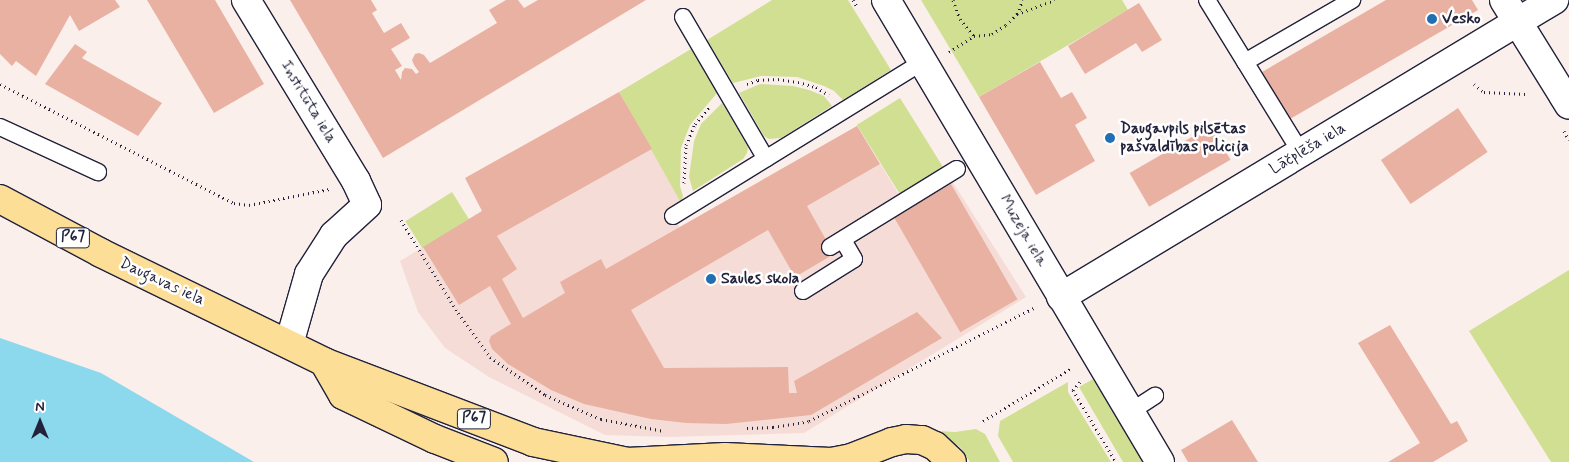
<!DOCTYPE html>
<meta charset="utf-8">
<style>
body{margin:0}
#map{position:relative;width:1569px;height:462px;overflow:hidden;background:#fbefec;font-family:Mynerve,sans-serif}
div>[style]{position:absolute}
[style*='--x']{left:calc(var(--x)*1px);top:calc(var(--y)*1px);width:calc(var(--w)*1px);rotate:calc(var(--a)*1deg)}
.built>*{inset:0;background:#f6dcd6}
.green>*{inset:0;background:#d1df93;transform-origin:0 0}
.water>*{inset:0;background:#8cd8ec}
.building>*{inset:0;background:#e9b1a1;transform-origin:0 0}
.path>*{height:3px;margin-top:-1.5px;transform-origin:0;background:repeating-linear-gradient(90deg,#22223b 0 1px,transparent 0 5px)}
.roads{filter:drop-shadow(1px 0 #22223b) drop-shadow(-1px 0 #22223b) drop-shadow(0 1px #22223b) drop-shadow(0 -1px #22223b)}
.lane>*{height:16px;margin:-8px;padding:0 8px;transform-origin:8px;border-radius:8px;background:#fff}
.street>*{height:28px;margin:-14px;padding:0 14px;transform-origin:14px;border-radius:14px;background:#fff}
.primary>*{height:28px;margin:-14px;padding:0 14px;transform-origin:14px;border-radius:14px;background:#fcde96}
.dots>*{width:14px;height:14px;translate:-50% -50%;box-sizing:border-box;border:2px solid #fff;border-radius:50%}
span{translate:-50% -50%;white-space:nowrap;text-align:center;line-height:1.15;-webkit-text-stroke:5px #fff;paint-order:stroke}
.shield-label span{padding:1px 4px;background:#fff;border:1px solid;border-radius:4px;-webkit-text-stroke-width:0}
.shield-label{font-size:15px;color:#22223b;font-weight:700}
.poi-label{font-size:16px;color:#22223b;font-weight:700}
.left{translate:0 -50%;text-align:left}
.street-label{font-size:16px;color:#22223b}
.north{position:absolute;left:15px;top:397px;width:50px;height:50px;-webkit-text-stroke:4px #fff;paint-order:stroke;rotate:0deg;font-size:14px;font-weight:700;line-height:20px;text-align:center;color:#22223b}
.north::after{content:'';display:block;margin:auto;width:18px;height:22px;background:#22223b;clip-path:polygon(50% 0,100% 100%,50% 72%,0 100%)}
</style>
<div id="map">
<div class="built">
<i style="clip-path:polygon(857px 126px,898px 193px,943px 167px,1026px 297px,804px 433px,668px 437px,605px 435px,489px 377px,445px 348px,418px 312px,400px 261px,482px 211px,497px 236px,652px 149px,681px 203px,673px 216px,680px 228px)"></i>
</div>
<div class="green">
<i style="clip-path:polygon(772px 0,848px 0,891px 70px,843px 100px,834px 91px,824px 86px,797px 77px,761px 76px,733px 83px,707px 40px)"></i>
<i style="clip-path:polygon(921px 0,1122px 0,1128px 10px,979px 97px)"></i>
<i style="clip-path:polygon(691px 49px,717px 93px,690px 125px,681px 148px,680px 186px,683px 196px,681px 203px,619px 92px)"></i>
<i style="clip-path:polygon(760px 84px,793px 86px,809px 90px,824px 96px,832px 106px,781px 138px,769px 139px,764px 136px,739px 93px)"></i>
<i style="left:900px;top:98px;width:81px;height:51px;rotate:58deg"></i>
<i style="clip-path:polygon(722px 103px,748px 147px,747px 153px,743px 159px,693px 191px,689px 177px,694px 141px,701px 124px)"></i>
<i style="left:452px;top:192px;width:32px;height:55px;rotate:58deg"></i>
<i style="clip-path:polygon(1569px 270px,1569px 462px,1551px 462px,1469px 331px)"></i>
<i style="clip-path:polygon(1093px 379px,1143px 462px,1123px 462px,1079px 387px)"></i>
<i style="clip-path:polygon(1068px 382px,1068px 392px,1111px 462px,1013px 462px,998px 436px,1000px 421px)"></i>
<i style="clip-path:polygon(976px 429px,985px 434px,1000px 462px,970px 462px,961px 448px,938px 431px,955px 432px)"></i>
</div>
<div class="water">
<i style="clip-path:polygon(0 338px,101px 373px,254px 462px,0 462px)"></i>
</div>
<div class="building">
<i style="clip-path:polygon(0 0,115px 0,120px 7px,79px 31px,70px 15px,36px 76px,16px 61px,12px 66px,0 54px)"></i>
<i style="clip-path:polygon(147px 0,215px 0,264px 84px,214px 113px)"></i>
<i style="clip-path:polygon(290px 0,371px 0,377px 10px,372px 13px,384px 33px,401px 23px,410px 38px,391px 49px,402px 66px,395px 70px,401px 80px,402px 72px,405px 68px,412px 69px,416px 74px,419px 72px,414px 65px,412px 60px,415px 54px,419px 53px,424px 55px,430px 63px,497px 23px,489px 10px,506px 0,518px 0,524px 8px,538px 0,646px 0,383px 158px)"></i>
<i style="clip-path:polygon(1386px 0,1472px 0,1478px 10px,1290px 119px,1262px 72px)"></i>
<i style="clip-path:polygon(1139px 3px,1162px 40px,1142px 52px,1136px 43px,1085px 74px,1068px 46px)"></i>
<i style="clip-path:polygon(75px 44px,87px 52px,82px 58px,162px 103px,138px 136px,45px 84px)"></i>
<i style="clip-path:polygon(1040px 62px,1061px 98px,1072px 92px,1087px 118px,1075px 125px,1095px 161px,1036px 195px,979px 97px)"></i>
<i style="clip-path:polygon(619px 92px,652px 149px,497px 236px,517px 269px,502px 279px,523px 318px,565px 293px,560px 282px,601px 259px,606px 269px,857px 126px,880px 164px,807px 206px,834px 254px,795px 277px,768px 230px,631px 310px,664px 368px,788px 367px,789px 393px,797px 393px,794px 381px,917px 312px,942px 338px,811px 415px,726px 424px,686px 423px,651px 419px,584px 404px,551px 390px,508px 364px,492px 349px,489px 341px,491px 336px,511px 324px,490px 286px,459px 305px,423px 247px,482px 211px,465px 178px)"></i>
<i style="left:1458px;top:108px;width:53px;height:93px;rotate:56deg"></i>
<i style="left:1211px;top:126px;width:39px;height:94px;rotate:60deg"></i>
<i style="left:951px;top:184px;width:133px;height:66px;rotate:60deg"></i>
<i style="clip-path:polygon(1390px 325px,1451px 424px,1457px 421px,1468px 441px,1433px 462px,1388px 462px,1420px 443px,1358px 343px)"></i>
<i style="clip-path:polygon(1232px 420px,1258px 462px,1188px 462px,1181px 450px)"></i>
</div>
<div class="path">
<i style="--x:853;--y:0;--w:9;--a:58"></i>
<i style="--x:953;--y:0;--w:20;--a:70"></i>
<i style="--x:960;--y:19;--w:22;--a:51"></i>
<i style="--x:974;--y:36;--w:18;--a:-6"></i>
<i style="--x:992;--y:34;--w:17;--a:-33"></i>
<i style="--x:1006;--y:25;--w:16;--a:-45"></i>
<i style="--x:1017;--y:14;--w:15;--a:-67"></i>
<i style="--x:1017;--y:14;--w:40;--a:-20.2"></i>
<i style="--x:949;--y:52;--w:30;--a:-33"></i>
<i style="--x:0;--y:84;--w:263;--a:27"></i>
<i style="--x:234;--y:203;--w:15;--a:8"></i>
<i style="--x:249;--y:205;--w:82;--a:-11.3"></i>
<i style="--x:747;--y:84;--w:12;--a:-20"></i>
<i style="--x:758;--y:80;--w:20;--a:-3"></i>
<i style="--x:778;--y:79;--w:20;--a:9"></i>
<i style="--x:798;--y:82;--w:19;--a:16"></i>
<i style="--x:816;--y:87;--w:15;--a:32"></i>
<i style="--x:1474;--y:84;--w:13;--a:39"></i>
<i style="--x:1484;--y:92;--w:44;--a:2.6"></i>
<i style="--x:1564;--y:131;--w:10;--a:61"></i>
<i style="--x:684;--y:183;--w:38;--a:-87"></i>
<i style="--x:686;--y:145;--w:23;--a:-67"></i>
<i style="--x:695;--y:124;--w:23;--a:-50"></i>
<i style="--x:401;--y:220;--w:109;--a:58.5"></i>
<i style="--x:458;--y:313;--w:54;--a:54"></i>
<i style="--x:490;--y:357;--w:67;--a:34.6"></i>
<i style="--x:545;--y:395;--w:61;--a:23.2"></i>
<i style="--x:601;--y:419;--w:64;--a:10.8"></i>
<i style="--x:1080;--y:382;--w:11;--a:131"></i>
<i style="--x:1073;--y:390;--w:84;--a:59.2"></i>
<i style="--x:983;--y:421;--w:104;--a:-30.8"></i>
<i style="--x:747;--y:428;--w:26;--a:-2"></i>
<i style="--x:773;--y:427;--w:36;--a:-9"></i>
<i style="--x:809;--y:421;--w:254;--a:-26.7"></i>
</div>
<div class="roads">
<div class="lane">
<i style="--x:1207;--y:0;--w:180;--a:58.4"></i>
<i style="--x:683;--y:17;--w:164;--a:59.7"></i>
<i style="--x:1245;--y:62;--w:124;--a:-30.1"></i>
<i style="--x:0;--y:127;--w:108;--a:24.7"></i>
<i style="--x:673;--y:216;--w:295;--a:-31.7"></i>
<i style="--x:830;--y:247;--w:149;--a:-31.6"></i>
<i style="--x:803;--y:291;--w:60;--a:-32.1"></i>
<i style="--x:854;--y:259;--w:22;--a:-120"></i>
<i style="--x:1130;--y:412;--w:30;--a:-33"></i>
</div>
<div class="street">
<i style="--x:246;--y:0;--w:212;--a:58.7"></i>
<i style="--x:356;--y:181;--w:26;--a:65"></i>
<i style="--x:367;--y:205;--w:45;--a:137.7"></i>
<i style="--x:334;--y:235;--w:46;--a:122.7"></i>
<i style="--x:309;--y:274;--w:73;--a:105.9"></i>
<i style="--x:886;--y:0;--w:537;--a:59.33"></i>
<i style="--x:1504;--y:0;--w:123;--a:58.2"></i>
<i style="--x:1061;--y:297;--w:576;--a:-31.07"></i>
</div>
<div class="primary">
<i style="--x:0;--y:199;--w:115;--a:28.1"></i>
<i style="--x:101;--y:253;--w:248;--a:26"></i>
<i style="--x:324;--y:362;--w:224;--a:20.9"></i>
<i style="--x:533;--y:442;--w:97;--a:11.9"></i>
<i style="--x:324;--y:362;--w:38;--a:60"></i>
<i style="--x:343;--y:395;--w:102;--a:25.6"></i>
<i style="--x:435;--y:439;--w:63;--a:21.3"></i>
<i style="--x:627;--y:462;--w:98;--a:-2.9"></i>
<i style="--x:725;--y:457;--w:106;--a:2.7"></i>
<i style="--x:831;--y:462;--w:20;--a:-11"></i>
<i style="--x:851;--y:458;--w:44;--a:-21.3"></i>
<i style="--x:892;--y:442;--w:14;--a:-12"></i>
<i style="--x:906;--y:439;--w:16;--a:4"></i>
<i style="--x:922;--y:440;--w:14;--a:25"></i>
<i style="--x:935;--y:446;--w:23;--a:43"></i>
</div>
</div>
<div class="dots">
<i style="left:1432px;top:19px;background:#1f6fb2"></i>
<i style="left:1110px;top:138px;background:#1f6fb2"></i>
<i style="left:711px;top:279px;background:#1f6fb2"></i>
</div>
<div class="shield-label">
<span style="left:73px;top:238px">P67</span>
<span style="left:474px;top:419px">P67</span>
</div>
<div class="poi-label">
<span class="left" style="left:1442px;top:19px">Vesko</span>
<span class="left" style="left:1120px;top:138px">Daugavpils pilsētas<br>pašvaldības policija</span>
<span class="left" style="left:721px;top:279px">Saules skola</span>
</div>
<div class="street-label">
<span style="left:308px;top:102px;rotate:59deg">Institūta iela</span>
<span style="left:1308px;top:149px;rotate:-31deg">Lāčplēša iela</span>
<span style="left:1023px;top:231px;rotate:60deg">Muzeja iela</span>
<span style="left:162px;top:282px;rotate:25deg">Daugavas iela</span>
</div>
<div class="north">N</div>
</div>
